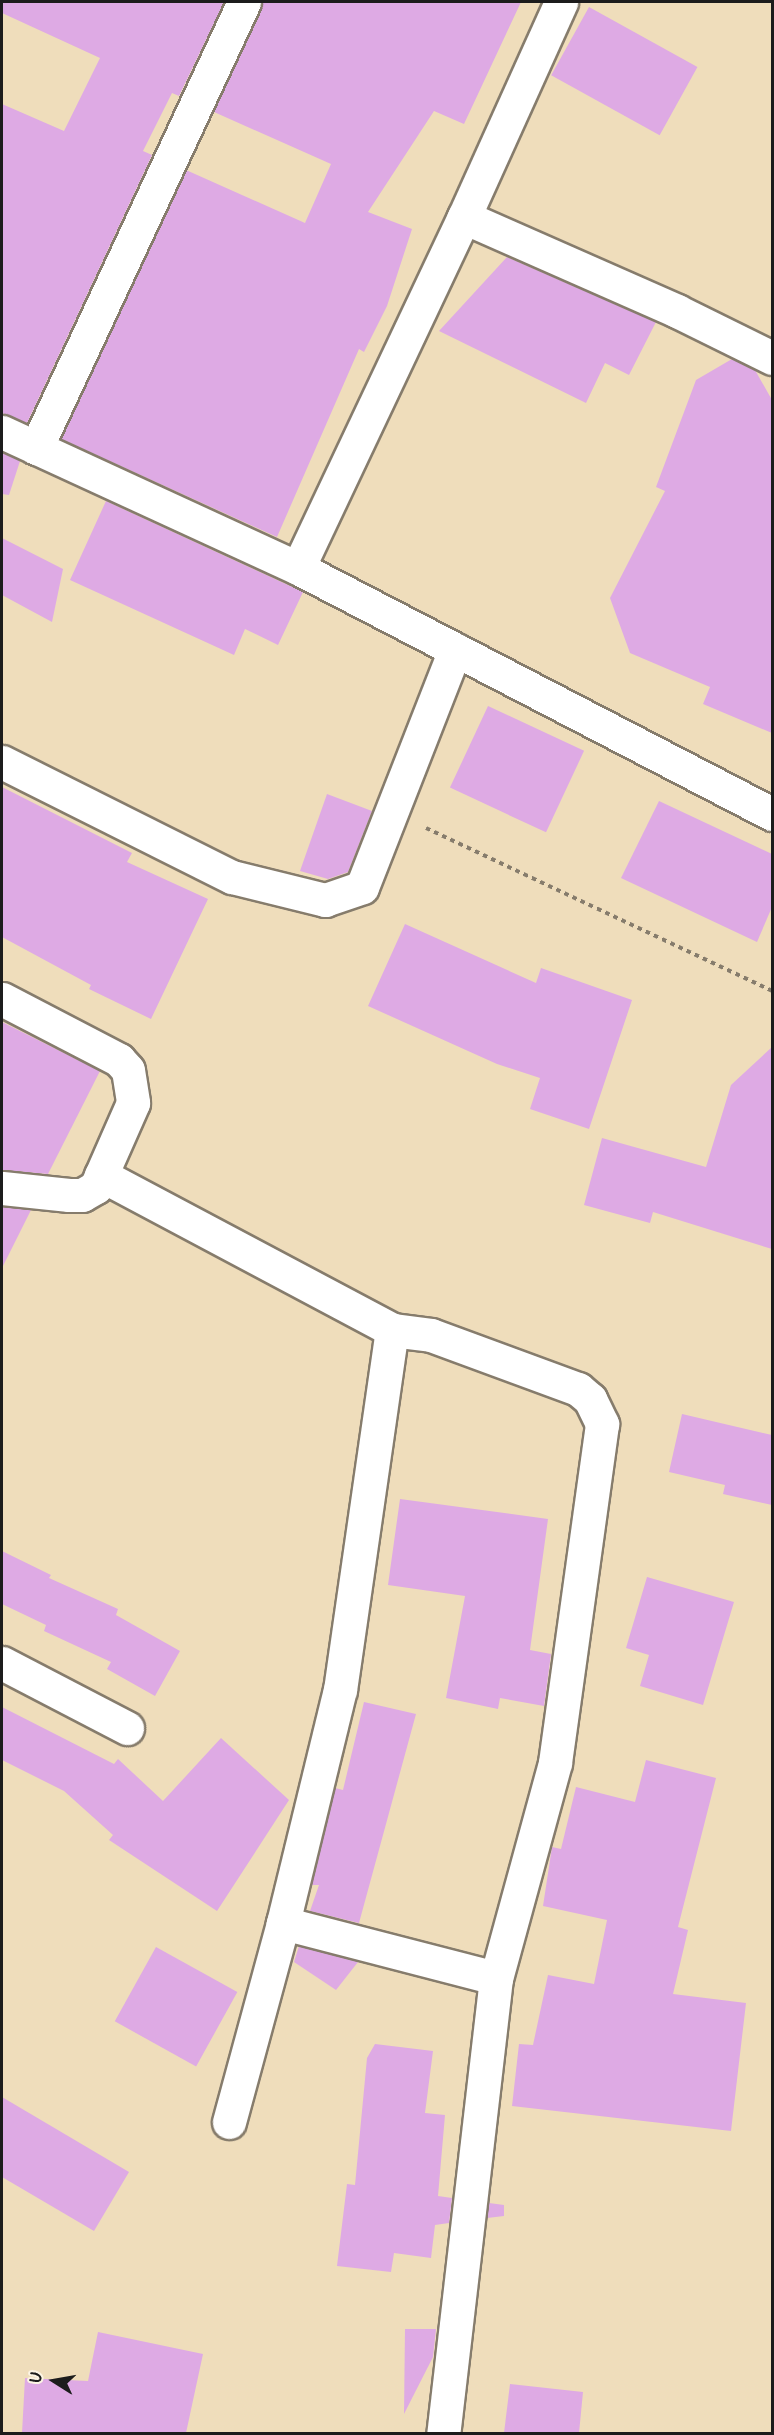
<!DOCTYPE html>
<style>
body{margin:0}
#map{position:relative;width:774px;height:2435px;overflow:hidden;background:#efddbb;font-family:Pangolin,sans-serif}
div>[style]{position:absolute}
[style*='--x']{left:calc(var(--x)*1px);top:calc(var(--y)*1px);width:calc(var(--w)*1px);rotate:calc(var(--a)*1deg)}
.building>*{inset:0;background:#deaae4;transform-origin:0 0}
.path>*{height:4px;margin-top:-2px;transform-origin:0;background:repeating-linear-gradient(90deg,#867c6c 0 4.5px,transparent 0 9px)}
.roads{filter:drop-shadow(2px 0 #867c6c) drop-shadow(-2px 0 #867c6c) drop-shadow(0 2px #867c6c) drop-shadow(0 -2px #867c6c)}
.minor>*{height:33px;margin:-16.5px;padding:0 16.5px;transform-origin:16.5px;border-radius:16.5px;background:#fff}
span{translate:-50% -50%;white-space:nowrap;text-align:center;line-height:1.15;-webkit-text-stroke:6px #fcf5e5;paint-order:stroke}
.frame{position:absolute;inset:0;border:3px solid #1c1c1c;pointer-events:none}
.north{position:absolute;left:24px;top:2351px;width:60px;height:60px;-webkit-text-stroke:4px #fcf5e5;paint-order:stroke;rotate:281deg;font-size:16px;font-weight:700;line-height:24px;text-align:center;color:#1c1c1c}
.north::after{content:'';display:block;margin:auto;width:21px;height:27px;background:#1c1c1c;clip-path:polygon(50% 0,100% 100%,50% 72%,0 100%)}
</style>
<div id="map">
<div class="building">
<i style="clip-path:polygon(2px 2px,224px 2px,179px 96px,172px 93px,143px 151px,152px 155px,27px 423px,2px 413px,2px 104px,64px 131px,100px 58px,2px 13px)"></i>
<i style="clip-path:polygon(263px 2px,521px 2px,464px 124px,434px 111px,368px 212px,412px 229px,387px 306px,364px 352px,359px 349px,277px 537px,61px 439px,186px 170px,305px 223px,331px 164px,214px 112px)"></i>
<i style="left:589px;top:7px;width:124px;height:78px;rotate:29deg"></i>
<i style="clip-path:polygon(507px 257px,656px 322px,629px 375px,605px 363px,586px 403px,439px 331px)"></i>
<i style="clip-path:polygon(732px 359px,755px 370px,772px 400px,772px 733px,703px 704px,710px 687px,630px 653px,610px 598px,665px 491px,656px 487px,696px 380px)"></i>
<i style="clip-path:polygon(2px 452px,20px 461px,9px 495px,2px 494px)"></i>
<i style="clip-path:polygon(106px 501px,303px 592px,278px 645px,245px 629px,234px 655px,70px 580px)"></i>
<i style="clip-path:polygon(2px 538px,63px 569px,52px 622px,2px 595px)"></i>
<i style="left:488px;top:706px;width:106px;height:90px;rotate:25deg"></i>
<i style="clip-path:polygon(2px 787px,132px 853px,127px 862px,208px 899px,151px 1019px,89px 989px,91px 985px,2px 937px)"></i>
<i style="clip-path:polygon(327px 794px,372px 811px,348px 872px,328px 879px,300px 871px)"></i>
<i style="clip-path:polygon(659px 801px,772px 854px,772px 907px,757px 942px,621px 878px)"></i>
<i style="clip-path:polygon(405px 924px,536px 983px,541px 968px,632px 1000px,589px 1129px,530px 1109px,540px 1078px,497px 1064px,368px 1006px)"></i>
<i style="clip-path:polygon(2px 1022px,100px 1071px,48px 1174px,2px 1170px)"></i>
<i style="clip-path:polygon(772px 1047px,772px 1249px,653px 1212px,650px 1223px,584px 1205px,602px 1138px,706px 1167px,731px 1085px)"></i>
<i style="clip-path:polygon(2px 1207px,31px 1210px,2px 1268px)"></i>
<i style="clip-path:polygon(682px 1414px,772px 1435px,772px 1505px,723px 1494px,725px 1485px,669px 1472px)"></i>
<i style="clip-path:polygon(400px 1499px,548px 1519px,530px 1650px,551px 1654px,544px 1706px,500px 1698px,498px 1709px,446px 1698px,465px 1596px,388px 1585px)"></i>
<i style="clip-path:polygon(2px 1551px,51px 1575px,49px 1578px,118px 1609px,116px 1615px,180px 1651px,155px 1696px,107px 1669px,111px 1662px,44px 1631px,46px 1625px,2px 1604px)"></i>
<i style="clip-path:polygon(647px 1577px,734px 1602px,703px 1705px,640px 1686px,649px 1655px,626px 1648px)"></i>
<i style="clip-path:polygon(364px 1702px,416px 1714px,359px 1923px,310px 1911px,319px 1885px,312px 1885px,335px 1788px,343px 1790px)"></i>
<i style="clip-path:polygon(2px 1707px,114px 1764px,118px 1759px,163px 1801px,221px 1738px,289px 1800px,217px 1911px,109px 1840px,113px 1835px,64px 1791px,2px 1760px)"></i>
<i style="clip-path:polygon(646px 1760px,716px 1778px,678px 1927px,688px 1930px,673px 1994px,746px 2003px,731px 2131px,512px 2106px,519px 2044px,533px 2045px,548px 1975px,594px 1984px,607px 1920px,543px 1906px,552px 1847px,561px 1849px,576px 1787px,635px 1802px)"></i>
<i style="clip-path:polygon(299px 1946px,358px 1962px,336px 1990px,294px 1962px)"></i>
<i style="left:156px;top:1947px;width:93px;height:85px;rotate:29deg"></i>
<i style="clip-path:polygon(375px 2044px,433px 2051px,425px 2113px,445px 2115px,438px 2196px,452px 2198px,449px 2223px,435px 2225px,431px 2258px,394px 2253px,391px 2272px,337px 2266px,347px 2184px,355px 2185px,367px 2058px)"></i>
<i style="clip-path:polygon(2px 2097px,129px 2172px,94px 2231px,2px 2177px)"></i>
<i style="clip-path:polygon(489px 2203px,504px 2205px,504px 2216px,487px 2218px)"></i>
<i style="clip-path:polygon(405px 2329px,436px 2329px,433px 2357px,404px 2414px)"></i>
<i style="clip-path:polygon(98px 2332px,203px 2354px,186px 2433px,22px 2433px,25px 2378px,88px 2381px)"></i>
<i style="clip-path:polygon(510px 2384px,583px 2392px,579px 2433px,504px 2433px)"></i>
</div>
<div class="path">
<i style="--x:426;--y:828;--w:382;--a:25.2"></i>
</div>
<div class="roads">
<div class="minor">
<i style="--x:464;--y:217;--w:233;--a:23.8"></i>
<i style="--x:677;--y:311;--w:106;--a:26.3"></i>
<i style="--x:2;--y:432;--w:326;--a:24.7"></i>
<i style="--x:298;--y:568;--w:534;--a:27.43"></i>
<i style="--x:36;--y:448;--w:492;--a:-65"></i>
<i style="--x:298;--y:568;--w:388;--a:-64.7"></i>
<i style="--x:464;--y:217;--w:236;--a:-65.7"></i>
<i style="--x:2;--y:762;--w:257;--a:26.6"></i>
<i style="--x:232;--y:877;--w:96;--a:13.9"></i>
<i style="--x:325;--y:900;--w:39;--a:-19"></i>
<i style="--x:362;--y:887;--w:255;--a:-68.6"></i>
<i style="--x:2;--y:999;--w:132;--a:27.5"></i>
<i style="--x:119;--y:1060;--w:13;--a:48"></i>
<i style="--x:128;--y:1070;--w:33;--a:81"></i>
<i style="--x:133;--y:1103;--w:92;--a:113.8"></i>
<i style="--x:96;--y:1187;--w:16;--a:150"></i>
<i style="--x:82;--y:1195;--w:13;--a:180"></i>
<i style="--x:69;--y:1195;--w:67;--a:-174"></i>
<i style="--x:101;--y:1175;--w:330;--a:28"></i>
<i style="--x:392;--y:1330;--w:39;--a:7"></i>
<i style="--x:431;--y:1335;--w:157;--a:20.2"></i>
<i style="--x:578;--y:1389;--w:16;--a:40"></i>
<i style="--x:590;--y:1399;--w:28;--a:64"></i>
<i style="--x:602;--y:1424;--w:342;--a:97.9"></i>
<i style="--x:555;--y:1763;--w:223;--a:105.3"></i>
<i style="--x:496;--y:1978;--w:459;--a:96.6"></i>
<i style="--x:2;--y:1663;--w:141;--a:27.5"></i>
<i style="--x:283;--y:1923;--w:220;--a:14.5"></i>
<i style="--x:229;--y:2122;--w:206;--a:-74.8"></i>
<i style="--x:283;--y:1923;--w:240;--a:-76.3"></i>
<i style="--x:340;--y:1690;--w:364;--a:-81.8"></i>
</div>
</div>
<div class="frame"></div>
<div class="north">U</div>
</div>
